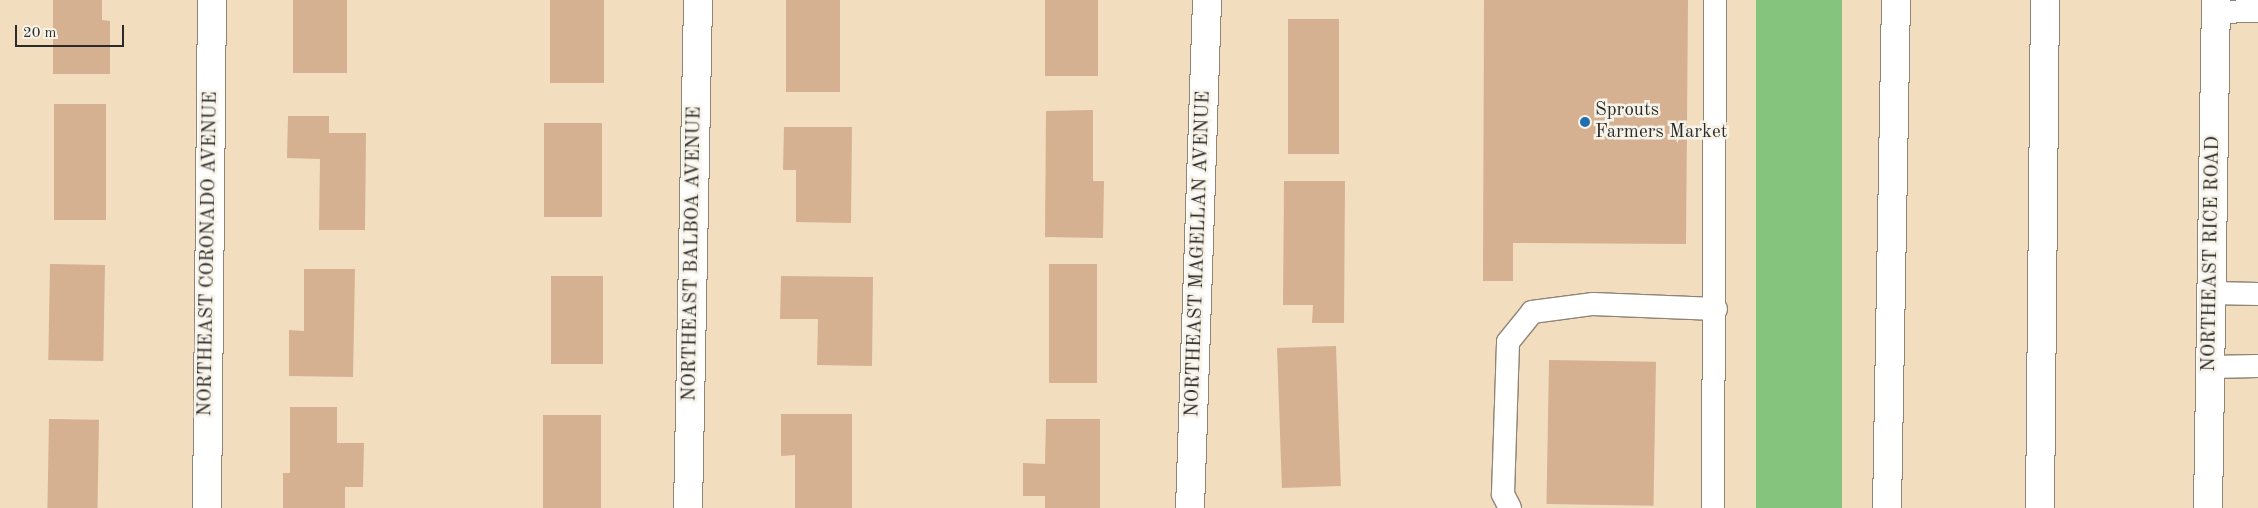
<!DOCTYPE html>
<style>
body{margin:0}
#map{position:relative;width:2258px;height:508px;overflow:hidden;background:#f3ddbf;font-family:"Old Standard TT",serif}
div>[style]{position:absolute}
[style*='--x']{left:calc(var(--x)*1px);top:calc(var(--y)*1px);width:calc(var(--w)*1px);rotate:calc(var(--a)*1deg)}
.green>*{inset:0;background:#85c47c;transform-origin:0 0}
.building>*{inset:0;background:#d5b091;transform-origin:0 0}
.roads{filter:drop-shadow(1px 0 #8f8475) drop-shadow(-1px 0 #8f8475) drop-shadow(0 1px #8f8475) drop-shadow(0 -1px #8f8475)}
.lane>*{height:22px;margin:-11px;padding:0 11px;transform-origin:11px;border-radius:11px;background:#fff}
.street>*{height:28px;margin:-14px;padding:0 14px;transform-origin:14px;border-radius:14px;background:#fff}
.primary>*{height:28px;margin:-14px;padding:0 14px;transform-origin:14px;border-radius:14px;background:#fff}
.dots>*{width:14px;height:14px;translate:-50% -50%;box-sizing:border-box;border:2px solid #f7f3e8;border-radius:50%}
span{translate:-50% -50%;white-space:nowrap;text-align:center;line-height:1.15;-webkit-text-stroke:5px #f7f3e8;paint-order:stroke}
.poi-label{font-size:19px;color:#2b2b2b}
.left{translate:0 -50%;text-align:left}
.street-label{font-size:19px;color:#2b2b2b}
.scale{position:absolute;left:15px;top:25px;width:109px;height:22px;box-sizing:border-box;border:2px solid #2b2b2b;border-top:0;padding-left:6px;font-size:15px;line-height:18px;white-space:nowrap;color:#2b2b2b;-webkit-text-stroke:4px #f7f3e8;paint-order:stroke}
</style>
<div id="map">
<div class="green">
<i style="left:1756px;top:0;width:86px;height:508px"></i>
</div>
<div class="building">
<i style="clip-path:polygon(53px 0,102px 0,102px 20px,110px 21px,110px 74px,53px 74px)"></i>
<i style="left:293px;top:0;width:54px;height:73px"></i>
<i style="left:550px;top:0;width:54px;height:83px"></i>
<i style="left:786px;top:0;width:54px;height:92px"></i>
<i style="left:1045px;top:0;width:53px;height:76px"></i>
<i style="clip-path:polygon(1484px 0,1688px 0,1686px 244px,1513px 243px,1513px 281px,1483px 281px)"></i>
<i style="left:1288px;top:19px;width:51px;height:135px"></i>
<i style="left:54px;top:104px;width:52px;height:116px"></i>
<i style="clip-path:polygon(1093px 110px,1093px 181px,1104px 181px,1103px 238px,1045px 237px,1046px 111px)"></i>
<i style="clip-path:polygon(288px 116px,329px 116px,329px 133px,366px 133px,365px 230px,319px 230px,320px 159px,287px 158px)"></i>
<i style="left:602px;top:123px;width:94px;height:58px;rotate:90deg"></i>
<i style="clip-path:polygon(784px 127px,852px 127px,851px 223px,796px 222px,796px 170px,783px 170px)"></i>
<i style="clip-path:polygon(1284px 181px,1345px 181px,1344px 323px,1312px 323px,1313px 305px,1283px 305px)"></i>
<i style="left:50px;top:264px;width:55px;height:96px;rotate:1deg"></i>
<i style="left:1049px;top:264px;width:48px;height:119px"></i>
<i style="clip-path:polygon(304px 269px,355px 269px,353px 377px,289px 376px,289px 330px,304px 331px)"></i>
<i style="left:551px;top:276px;width:52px;height:88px"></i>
<i style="clip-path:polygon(781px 276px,873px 277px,872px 366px,817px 365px,818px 319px,780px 319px)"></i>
<i style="left:1336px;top:346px;width:140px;height:59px;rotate:88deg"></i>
<i style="left:1549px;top:360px;width:107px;height:144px;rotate:1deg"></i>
<i style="clip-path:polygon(290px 407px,337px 407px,337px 443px,364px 443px,363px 487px,345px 487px,345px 508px,283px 508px,283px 473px,290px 473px)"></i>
<i style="clip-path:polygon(781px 414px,852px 414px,852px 508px,795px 508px,795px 455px,781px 456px)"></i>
<i style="left:543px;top:415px;width:58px;height:93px"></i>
<i style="left:49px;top:419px;width:50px;height:89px;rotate:1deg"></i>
<i style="clip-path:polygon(1046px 419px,1100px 419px,1100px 508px,1045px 508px,1045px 496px,1023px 496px,1023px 463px,1045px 464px)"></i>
</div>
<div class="roads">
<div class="lane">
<i style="--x:2216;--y:12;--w:42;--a:-1.4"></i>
<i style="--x:2211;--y:293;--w:47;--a:1.2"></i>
<i style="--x:2210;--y:367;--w:48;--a:-1.2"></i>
<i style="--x:1510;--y:508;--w:16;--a:-117"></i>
<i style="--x:1503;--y:494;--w:152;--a:-88.1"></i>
<i style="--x:1508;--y:342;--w:38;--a:-51"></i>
<i style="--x:1532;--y:312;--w:62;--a:-7.5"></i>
<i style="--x:1593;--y:304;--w:123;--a:2.3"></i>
<i style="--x:1713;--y:508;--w:508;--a:-89.77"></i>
</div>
<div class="street">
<i style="--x:207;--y:508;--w:508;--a:-89.44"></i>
<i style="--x:688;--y:508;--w:508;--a:-88.87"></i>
<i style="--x:1190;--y:508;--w:508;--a:-88.08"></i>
<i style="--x:2208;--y:508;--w:508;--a:-89.1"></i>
</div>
<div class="primary">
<i style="--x:1887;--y:508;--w:508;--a:-88.99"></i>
<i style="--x:2040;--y:508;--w:508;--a:-89.44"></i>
</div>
</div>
<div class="dots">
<i style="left:1585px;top:122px;background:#1f6fb2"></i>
</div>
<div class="poi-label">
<span class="left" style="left:1595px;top:122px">Sprouts<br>Farmers Market</span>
</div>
<div class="street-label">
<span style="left:209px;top:254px;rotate:-89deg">NORTHEAST CORONADO AVENUE</span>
<span style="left:693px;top:254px;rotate:-89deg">NORTHEAST BALBOA AVENUE</span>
<span style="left:1199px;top:254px;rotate:-88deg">NORTHEAST MAGELLAN AVENUE</span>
<span style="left:2212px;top:254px;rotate:-89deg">NORTHEAST RICE ROAD</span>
</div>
<div class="scale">20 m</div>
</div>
